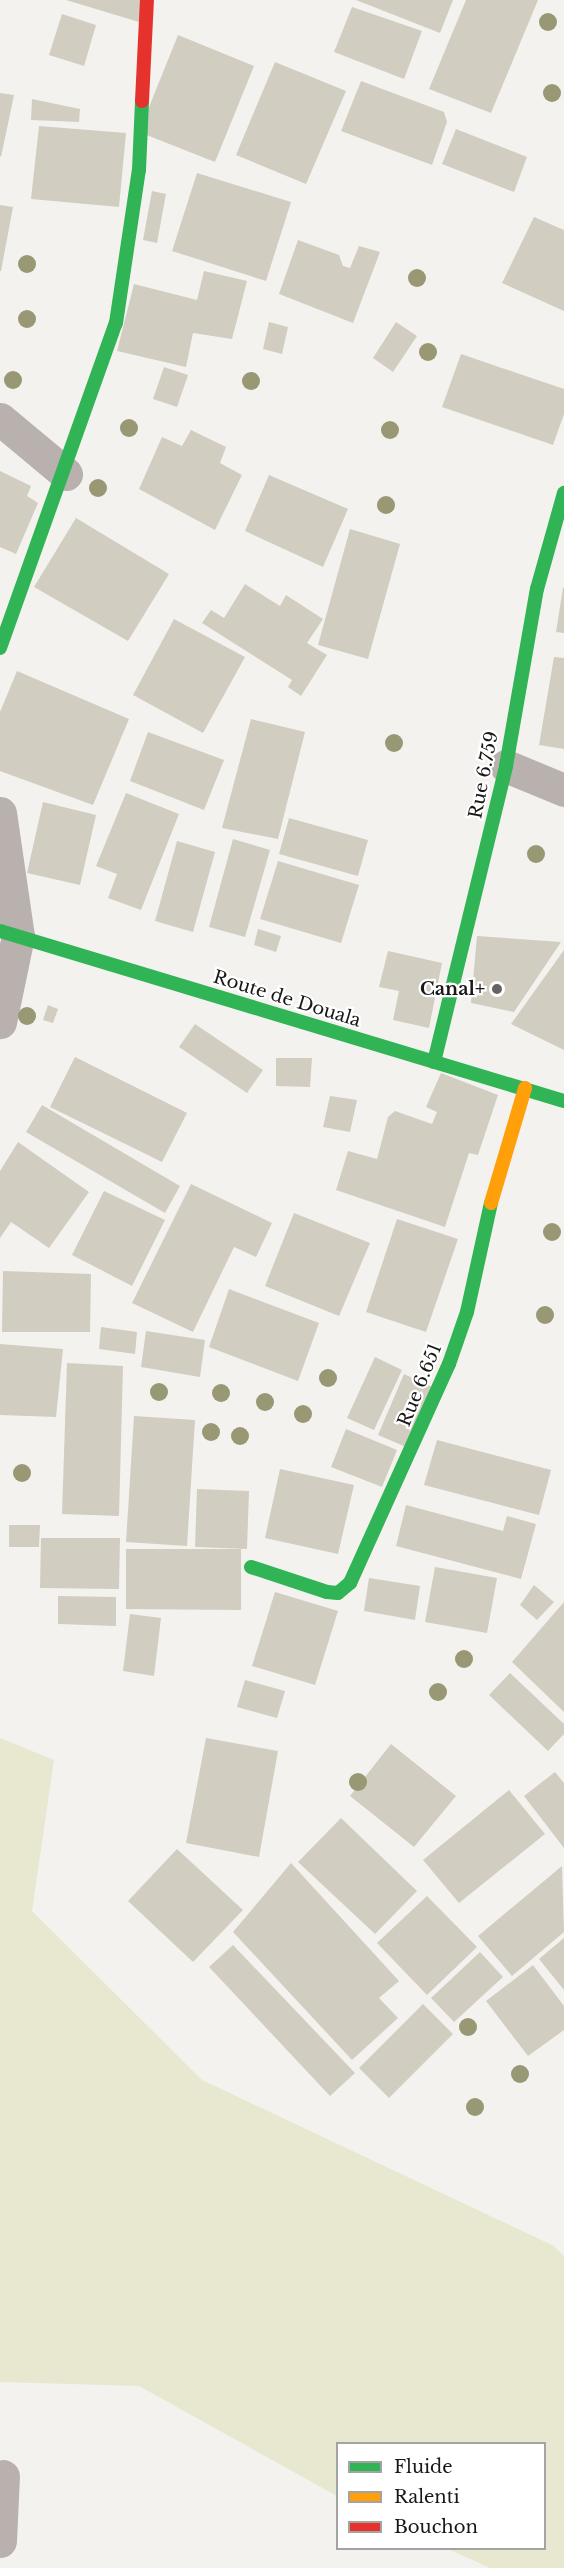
<!DOCTYPE html>
<html>
<head>
<meta charset="utf-8">
<style>
  body { margin:0 }
  #map { position:relative; width:564px; height:2568px; overflow:hidden; background:#f4f2ef; font-family:"Libre Baskerville",serif }
  div>[style] { position:absolute }
  [style*='--x'] { left:calc(var(--x)*1px); top:calc(var(--y)*1px); width:calc(var(--w)*1px); rotate:calc(var(--a)*1deg) }
  .green>* { inset:0; background:#e7e8cf }
  .building>* { inset:0; background:#d1cdc1 }
  .street>* { height:33px; margin:-16.5px; padding:0 16.5px; transform-origin:16.5px; border-radius:16.5px; background:#b8b1ae }
  .fast>* { height:14px; margin:-7px; padding:0 7px; transform-origin:7px; border-radius:7px; background:#30b455 }
  .slow>* { height:14px; margin:-7px; padding:0 7px; transform-origin:7px; border-radius:7px; background:#ff9f0a }
  .jam>* { height:14px; margin:-7px; padding:0 7px; transform-origin:7px; border-radius:7px; background:#e5322d }
  .trees>* { width:18px; height:18px; margin:-9px; border-radius:50%; background:#989874 }
  .dots>* { width:16px; height:16px; translate:-50% -50%; box-sizing:border-box; border:3px solid #fff; border-radius:50% }
  span { translate:-50% -50%; white-space:nowrap; text-align:center; line-height:1.15; -webkit-text-stroke:4.5px #fff; paint-order:stroke }
  .street-label { font-size:18px; color:#191816 }
  .poi-label { font-size:18px; color:#191816; font-weight:700 }
  .right { translate:-100% -50%; text-align:right }
  .legend { position:absolute; left:336px; top:2442px; width:210px; height:108px; box-sizing:border-box; background:#fff; border:2px solid #a3a3a2; margin:0; padding:8px 10px; list-style:none; font-size:18px; color:#191816 }
  .legend li { display:flex; align-items:center; gap:12px; height:30px }
  .legend b { width:30px; border:2px solid #a3a3a2 }
</style>
</head>
<body>
<div id="map">
  <div class="green">
    <i style="clip-path:polygon(0 1738px,54px 1760px,32px 1911px,202px 2080px,554px 2246px,564px 2256px,564px 2568px,490px 2568px,448px 2549px,544px 2548px,544px 2444px,338px 2444px,337px 2496px,139px 2386px,0 2382px)"></i>
  </div>
  <div class="building">
    <i style="clip-path:polygon(66px 0,145px 0,139px 22px)"></i>
    <i style="clip-path:polygon(356px 0,453px 0,440px 33px)"></i>
    <i style="clip-path:polygon(466px 0,538px 0,491px 113px,429px 89px)"></i>
    <i style="clip-path:polygon(352px 7px,422px 31px,404px 79px,334px 52px)"></i>
    <i style="clip-path:polygon(62px 14px,96px 25px,84px 66px,49px 55px)"></i>
    <i style="clip-path:polygon(178px 35px,254px 66px,215px 162px,139px 132px)"></i>
    <i style="clip-path:polygon(275px 62px,346px 91px,306px 184px,236px 155px)"></i>
    <i style="clip-path:polygon(361px 81px,444px 112px,447px 122px,432px 165px,341px 131px)"></i>
    <i style="clip-path:polygon(0 93px,14px 95px,1px 157px,0 156px)"></i>
    <i style="clip-path:polygon(32px 99px,80px 109px,79px 122px,31px 120px)"></i>
    <i style="clip-path:polygon(39px 126px,126px 133px,119px 207px,31px 199px)"></i>
    <i style="clip-path:polygon(456px 129px,527px 157px,514px 192px,442px 164px)"></i>
    <i style="clip-path:polygon(197px 173px,291px 202px,266px 281px,172px 251px)"></i>
    <i style="clip-path:polygon(152px 191px,166px 194px,157px 243px,143px 240px)"></i>
    <i style="clip-path:polygon(0 205px,13px 207px,1px 271px,0 271px)"></i>
    <i style="clip-path:polygon(534px 217px,564px 230px,564px 311px,502px 283px)"></i>
    <i style="clip-path:polygon(298px 240px,339px 255px,343px 266px,350px 268px,359px 246px,380px 252px,353px 323px,279px 294px)"></i>
    <i style="clip-path:polygon(204px 271px,247px 281px,232px 339px,193px 333px,186px 367px,117px 351px,134px 284px,197px 300px)"></i>
    <i style="clip-path:polygon(269px 322px,288px 327px,282px 354px,263px 349px)"></i>
    <i style="clip-path:polygon(396px 322px,417px 336px,393px 372px,373px 358px)"></i>
    <i style="clip-path:polygon(461px 354px,564px 389px,564px 414px,553px 445px,442px 407px)"></i>
    <i style="clip-path:polygon(164px 367px,188px 375px,177px 407px,153px 399px)"></i>
    <i style="clip-path:polygon(191px 430px,226px 447px,220px 463px,242px 475px,215px 530px,139px 489px,162px 437px,182px 446px)"></i>
    <i style="clip-path:polygon(0 471px,31px 486px,27px 496px,38px 503px,16px 554px,0 547px)"></i>
    <i style="clip-path:polygon(269px 475px,348px 509px,323px 567px,245px 531px)"></i>
    <i style="clip-path:polygon(76px 518px,169px 574px,128px 641px,34px 587px)"></i>
    <i style="clip-path:polygon(350px 529px,400px 544px,368px 659px,318px 645px)"></i>
    <i style="clip-path:polygon(245px 584px,280px 606px,286px 595px,323px 619px,307px 643px,327px 655px,301px 696px,288px 687px,292px 680px,202px 623px,211px 610px,224px 618px)"></i>
    <i style="clip-path:polygon(563px 588px,564px 588px,564px 633px,556px 632px)"></i>
    <i style="clip-path:polygon(174px 619px,245px 657px,203px 733px,133px 695px)"></i>
    <i style="clip-path:polygon(554px 657px,564px 658px,564px 749px,539px 745px)"></i>
    <i style="clip-path:polygon(17px 671px,129px 719px,93px 805px,0 771px,0 712px)"></i>
    <i style="clip-path:polygon(251px 719px,305px 732px,278px 839px,222px 828px)"></i>
    <i style="clip-path:polygon(148px 732px,224px 760px,204px 810px,130px 781px)"></i>
    <i style="clip-path:polygon(126px 793px,179px 814px,141px 910px,108px 898px,117px 874px,96px 866px)"></i>
    <i style="clip-path:polygon(43px 802px,96px 815px,80px 885px,27px 873px)"></i>
    <i style="clip-path:polygon(289px 818px,368px 840px,358px 876px,279px 854px)"></i>
    <i style="clip-path:polygon(233px 839px,270px 850px,245px 937px,209px 927px)"></i>
    <i style="clip-path:polygon(177px 841px,215px 852px,193px 932px,155px 921px)"></i>
    <i style="clip-path:polygon(278px 861px,359px 885px,341px 943px,260px 919px)"></i>
    <i style="clip-path:polygon(258px 929px,281px 936px,276px 952px,254px 945px)"></i>
    <i style="clip-path:polygon(477px 936px,561px 942px,514px 1012px,471px 1003px)"></i>
    <i style="clip-path:polygon(564px 950px,564px 1050px,511px 1024px)"></i>
    <i style="clip-path:polygon(388px 951px,442px 963px,429px 1028px,393px 1020px,399px 991px,379px 987px)"></i>
    <i style="clip-path:polygon(48px 1005px,58px 1009px,53px 1023px,43px 1020px)"></i>
    <i style="clip-path:polygon(195px 1024px,263px 1070px,247px 1093px,179px 1047px)"></i>
    <i style="clip-path:polygon(75px 1057px,187px 1113px,162px 1162px,50px 1107px)"></i>
    <i style="clip-path:polygon(276px 1058px,312px 1058px,310px 1087px,276px 1086px)"></i>
    <i style="clip-path:polygon(441px 1073px,498px 1095px,478px 1155px,469px 1153px,445px 1227px,336px 1190px,348px 1151px,377px 1159px,388px 1117px,395px 1111px,432px 1124px,437px 1112px,426px 1107px)"></i>
    <i style="clip-path:polygon(330px 1096px,357px 1100px,350px 1132px,323px 1127px)"></i>
    <i style="clip-path:polygon(42px 1105px,180px 1186px,165px 1213px,26px 1132px)"></i>
    <i style="clip-path:polygon(18px 1142px,89px 1192px,49px 1248px,11px 1222px,0 1238px,0 1171px)"></i>
    <i style="clip-path:polygon(191px 1184px,272px 1223px,256px 1257px,234px 1247px,193px 1332px,132px 1303px)"></i>
    <i style="clip-path:polygon(104px 1191px,165px 1220px,132px 1286px,72px 1255px)"></i>
    <i style="clip-path:polygon(294px 1213px,370px 1243px,339px 1316px,265px 1286px)"></i>
    <i style="clip-path:polygon(397px 1219px,458px 1239px,426px 1332px,366px 1312px)"></i>
    <i style="clip-path:polygon(3px 1271px,91px 1274px,90px 1332px,2px 1332px)"></i>
    <i style="clip-path:polygon(229px 1289px,319px 1323px,298px 1381px,209px 1347px)"></i>
    <i style="clip-path:polygon(101px 1327px,137px 1332px,135px 1354px,99px 1349px)"></i>
    <i style="clip-path:polygon(146px 1331px,205px 1340px,200px 1377px,141px 1367px)"></i>
    <i style="clip-path:polygon(0 1344px,63px 1349px,56px 1417px,0 1415px)"></i>
    <i style="clip-path:polygon(375px 1357px,402px 1370px,374px 1430px,347px 1418px)"></i>
    <i style="clip-path:polygon(67px 1363px,123px 1366px,119px 1516px,62px 1514px)"></i>
    <i style="clip-path:polygon(404px 1374px,432px 1387px,406px 1447px,378px 1435px)"></i>
    <i style="clip-path:polygon(134px 1416px,195px 1420px,187px 1546px,126px 1542px)"></i>
    <i style="clip-path:polygon(346px 1429px,397px 1450px,382px 1487px,331px 1467px)"></i>
    <i style="clip-path:polygon(437px 1440px,551px 1470px,539px 1515px,424px 1485px)"></i>
    <i style="clip-path:polygon(280px 1469px,354px 1485px,338px 1554px,265px 1538px)"></i>
    <i style="clip-path:polygon(197px 1489px,249px 1491px,247px 1549px,195px 1547px)"></i>
    <i style="clip-path:polygon(406px 1505px,503px 1531px,507px 1516px,536px 1524px,521px 1579px,396px 1546px)"></i>
    <i style="clip-path:polygon(9px 1525px,40px 1525px,39px 1547px,9px 1547px)"></i>
    <i style="clip-path:polygon(41px 1538px,120px 1538px,119px 1589px,40px 1588px)"></i>
    <i style="clip-path:polygon(126px 1549px,241px 1549px,241px 1610px,126px 1609px)"></i>
    <i style="clip-path:polygon(435px 1567px,497px 1578px,487px 1633px,425px 1622px)"></i>
    <i style="clip-path:polygon(369px 1578px,420px 1586px,415px 1620px,364px 1611px)"></i>
    <i style="clip-path:polygon(534px 1585px,554px 1602px,537px 1620px,520px 1605px)"></i>
    <i style="clip-path:polygon(275px 1592px,338px 1611px,315px 1685px,252px 1666px)"></i>
    <i style="clip-path:polygon(58px 1596px,116px 1597px,116px 1626px,58px 1624px)"></i>
    <i style="clip-path:polygon(564px 1602px,564px 1712px,512px 1662px)"></i>
    <i style="clip-path:polygon(130px 1614px,161px 1618px,154px 1676px,123px 1671px)"></i>
    <i style="clip-path:polygon(510px 1673px,564px 1724px,564px 1734px,548px 1751px,489px 1695px)"></i>
    <i style="clip-path:polygon(245px 1680px,285px 1691px,277px 1718px,237px 1707px)"></i>
    <i style="clip-path:polygon(206px 1738px,278px 1751px,259px 1857px,186px 1843px)"></i>
    <i style="clip-path:polygon(391px 1744px,456px 1796px,414px 1847px,350px 1796px)"></i>
    <i style="clip-path:polygon(555px 1772px,564px 1783px,564px 1848px,524px 1796px)"></i>
    <i style="clip-path:polygon(509px 1790px,545px 1834px,459px 1903px,423px 1860px)"></i>
    <i style="clip-path:polygon(341px 1818px,417px 1891px,375px 1934px,298px 1862px)"></i>
    <i style="clip-path:polygon(177px 1849px,243px 1910px,193px 1962px,128px 1901px)"></i>
    <i style="clip-path:polygon(291px 1863px,399px 1981px,379px 1998px,398px 2018px,352px 2060px,233px 1932px)"></i>
    <i style="clip-path:polygon(562px 1866px,564px 1932px,512px 1976px,478px 1936px)"></i>
    <i style="clip-path:polygon(427px 1896px,477px 1947px,427px 1995px,377px 1943px)"></i>
    <i style="clip-path:polygon(564px 1938px,564px 1990px,539px 1959px)"></i>
    <i style="clip-path:polygon(233px 1945px,355px 2073px,330px 2096px,209px 1967px)"></i>
    <i style="clip-path:polygon(480px 1952px,503px 1977px,454px 2022px,431px 1998px)"></i>
    <i style="clip-path:polygon(533px 1965px,564px 2006px,564px 2030px,528px 2056px,486px 2001px)"></i>
    <i style="clip-path:polygon(423px 2004px,453px 2034px,389px 2098px,359px 2068px)"></i>
  </div>
  <div class="street">
    <i style="--x:0;--y:419;--w:86;--a:39.8"></i>
    <i style="--x:506;--y:766;--w:63;--a:22.5"></i>
    <i style="--x:0;--y:813;--w:124;--a:81.7"></i>
    <i style="--x:18;--y:936;--w:88;--a:101.8"></i>
    <i style="--x:0;--y:2541;--w:65;--a:-87.4"></i>
  </div>
  <div class="fast">
    <i style="--x:0;--y:648;--w:345;--a:-70.4"></i>
    <i style="--x:116;--y:323;--w:155;--a:-81.5"></i>
    <i style="--x:139;--y:170;--w:69;--a:-87.5"></i>
    <i style="--x:0;--y:931;--w:589;--a:16.77"></i>
    <i style="--x:434;--y:1062;--w:305;--a:-76.3"></i>
    <i style="--x:506;--y:766;--w:180;--a:-80.1"></i>
    <i style="--x:537;--y:589;--w:100;--a:-74.3"></i>
    <i style="--x:251;--y:1567;--w:80;--a:18.2"></i>
    <i style="--x:327;--y:1592;--w:11;--a:5"></i>
    <i style="--x:338;--y:1593;--w:16;--a:-40"></i>
    <i style="--x:350;--y:1583;--w:240;--a:-65.7"></i>
    <i style="--x:449;--y:1364;--w:55;--a:-70.9"></i>
    <i style="--x:467;--y:1312;--w:112;--a:-77.6"></i>
  </div>
  <div class="slow">
    <i style="--x:491;--y:1203;--w:120;--a:-73.5"></i>
  </div>
  <div class="jam">
    <i style="--x:142;--y:101;--w:101;--a:-87.2"></i>
  </div>
  <div class="trees">
    <i style="left:548px;top:22px"></i>
    <i style="left:552px;top:93px"></i>
    <i style="left:27px;top:264px"></i>
    <i style="left:417px;top:278px"></i>
    <i style="left:27px;top:319px"></i>
    <i style="left:428px;top:352px"></i>
    <i style="left:13px;top:380px"></i>
    <i style="left:251px;top:381px"></i>
    <i style="left:129px;top:428px"></i>
    <i style="left:390px;top:430px"></i>
    <i style="left:98px;top:488px"></i>
    <i style="left:386px;top:505px"></i>
    <i style="left:394px;top:743px"></i>
    <i style="left:536px;top:854px"></i>
    <i style="left:27px;top:1016px"></i>
    <i style="left:552px;top:1232px"></i>
    <i style="left:545px;top:1315px"></i>
    <i style="left:328px;top:1378px"></i>
    <i style="left:159px;top:1392px"></i>
    <i style="left:221px;top:1393px"></i>
    <i style="left:265px;top:1402px"></i>
    <i style="left:303px;top:1414px"></i>
    <i style="left:211px;top:1432px"></i>
    <i style="left:240px;top:1436px"></i>
    <i style="left:22px;top:1473px"></i>
    <i style="left:464px;top:1659px"></i>
    <i style="left:438px;top:1692px"></i>
    <i style="left:358px;top:1782px"></i>
    <i style="left:468px;top:2027px"></i>
    <i style="left:520px;top:2074px"></i>
    <i style="left:475px;top:2107px"></i>
  </div>
  <div class="dots">
    <i style="left:497px;top:989px;background:#666462"></i>
  </div>
  <div class="street-label">
    <span style="left:484px;top:775px;rotate:-79deg">Rue 6.759</span>
    <span style="left:287px;top:999px;rotate:17deg">Route de Douala</span>
    <span style="left:420px;top:1385px;rotate:-68deg">Rue 6.651</span>
  </div>
  <div class="poi-label">
    <span class="right" style="left:485px;top:989px">Canal+</span>
  </div>
  <ul class="legend">
  <li><b style="height:8px;background:#30b455"></b>Fluide</li>
  <li><b style="height:8px;background:#ff9f0a"></b>Ralenti</li>
  <li><b style="height:8px;background:#e5322d"></b>Bouchon</li>
  </ul>
</div>
</body>
</html>
